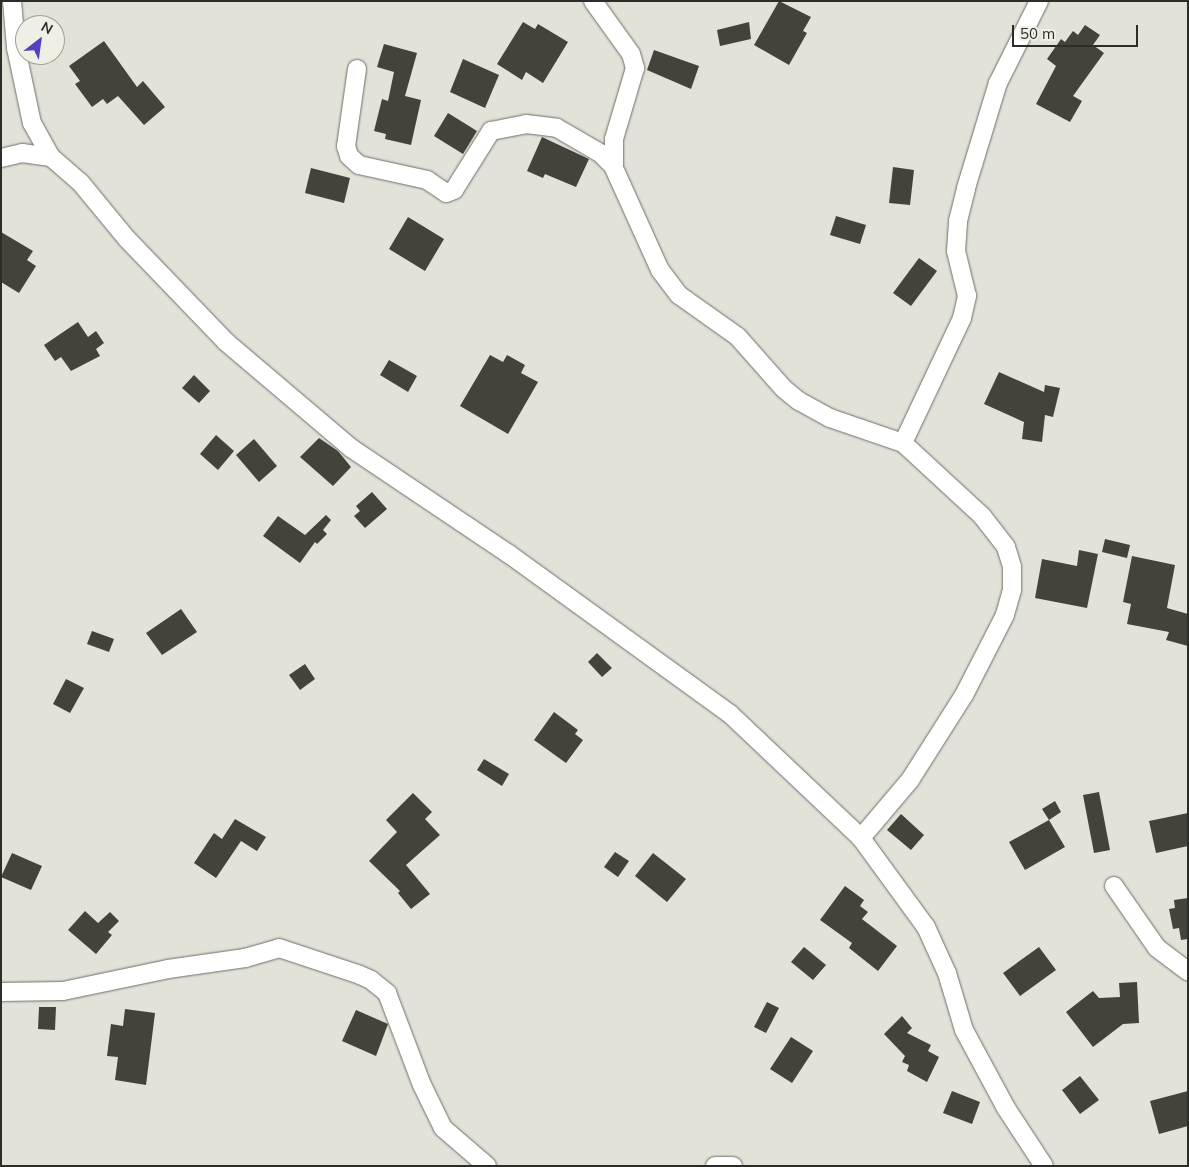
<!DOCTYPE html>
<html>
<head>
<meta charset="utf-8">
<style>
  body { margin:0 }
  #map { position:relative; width:1189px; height:1167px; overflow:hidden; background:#e2e2d9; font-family:Mulish,sans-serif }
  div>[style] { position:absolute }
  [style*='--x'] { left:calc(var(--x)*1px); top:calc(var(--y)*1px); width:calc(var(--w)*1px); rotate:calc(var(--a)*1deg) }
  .building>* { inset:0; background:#43433c }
  .roads { filter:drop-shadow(0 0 1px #6f6e67) drop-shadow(0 0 1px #6f6e67) }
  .street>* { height:18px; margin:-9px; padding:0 9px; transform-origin:9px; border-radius:9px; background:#fff }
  span { translate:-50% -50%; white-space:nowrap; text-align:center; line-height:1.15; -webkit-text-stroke:5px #efefe6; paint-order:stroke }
  .frame { position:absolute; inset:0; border:2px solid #2c2c29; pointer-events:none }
  .north { position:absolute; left:15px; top:15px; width:50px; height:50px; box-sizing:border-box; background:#efefe6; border:1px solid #a1a19a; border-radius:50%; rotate:30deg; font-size:14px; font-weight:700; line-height:20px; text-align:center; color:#2c2c29 }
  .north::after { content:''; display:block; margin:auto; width:18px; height:22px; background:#5443bb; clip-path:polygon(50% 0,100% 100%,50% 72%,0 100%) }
  .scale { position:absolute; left:1012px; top:25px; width:126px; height:22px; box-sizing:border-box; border:2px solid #2c2c29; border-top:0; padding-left:6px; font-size:15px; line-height:18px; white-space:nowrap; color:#2c2c29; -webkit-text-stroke:4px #efefe6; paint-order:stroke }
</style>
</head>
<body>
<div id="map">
  <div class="building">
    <i style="clip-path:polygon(779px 1px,811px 17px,803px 31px,807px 33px,789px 65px,754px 45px)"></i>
    <i style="clip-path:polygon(523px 22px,535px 29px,538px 24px,568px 42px,543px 83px,526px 72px,522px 80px,497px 64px)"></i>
    <i style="clip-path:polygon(749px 22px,751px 39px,720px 46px,717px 30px)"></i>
    <i style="clip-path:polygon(1085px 25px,1100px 35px,1093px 45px,1104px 53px,1073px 96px,1082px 101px,1070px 122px,1036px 104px,1056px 66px,1047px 59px,1061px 39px,1065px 42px,1073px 31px,1078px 35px)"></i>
    <i style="clip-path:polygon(104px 41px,137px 87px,143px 81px,165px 107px,144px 125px,118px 96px,107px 104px,103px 99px,92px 107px,75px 84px,80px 81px,69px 66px)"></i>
    <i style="clip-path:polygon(384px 44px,417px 53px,405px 96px,421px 100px,411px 145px,385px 139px,386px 134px,374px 131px,382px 99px,388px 101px,394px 72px,377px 67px)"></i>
    <i style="clip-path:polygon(654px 50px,699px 66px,691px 89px,647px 70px)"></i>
    <i style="clip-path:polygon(463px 59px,499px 75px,485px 108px,450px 92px)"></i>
    <i style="clip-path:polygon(448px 113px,477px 131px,463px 154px,434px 136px)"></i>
    <i style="clip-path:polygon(542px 137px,589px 159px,576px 187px,545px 174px,543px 178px,527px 171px)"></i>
    <i style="clip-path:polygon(893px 167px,914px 170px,910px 205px,889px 203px)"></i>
    <i style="clip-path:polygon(311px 168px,350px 178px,344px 203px,305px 193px)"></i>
    <i style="clip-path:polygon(836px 216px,866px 225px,860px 244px,830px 235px)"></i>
    <i style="clip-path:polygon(408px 217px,444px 239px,425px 271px,389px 249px)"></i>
    <i style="clip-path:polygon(1px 232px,33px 251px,27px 260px,36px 266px,19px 293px,1px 282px)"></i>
    <i style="clip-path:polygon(919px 258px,937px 271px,911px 306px,893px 293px)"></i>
    <i style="clip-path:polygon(78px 322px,88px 337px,96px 331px,104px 343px,96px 349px,100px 356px,71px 371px,61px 357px,55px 361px,44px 345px)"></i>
    <i style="clip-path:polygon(490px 355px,503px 362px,507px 355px,525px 365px,521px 373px,538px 382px,508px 434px,460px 406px)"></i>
    <i style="clip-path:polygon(389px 360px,417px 376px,408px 392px,380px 375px)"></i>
    <i style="clip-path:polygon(999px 372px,1044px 392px,1045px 385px,1060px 388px,1053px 417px,1045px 415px,1042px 442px,1022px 439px,1024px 422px,984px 404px)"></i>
    <i style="clip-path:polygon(194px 375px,210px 391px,199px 403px,182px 388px)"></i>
    <i style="clip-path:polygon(216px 435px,234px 451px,218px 470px,200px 454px)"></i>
    <i style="clip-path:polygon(319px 438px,338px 451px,351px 467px,333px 486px,300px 457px)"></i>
    <i style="clip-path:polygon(254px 439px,277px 466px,259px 482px,236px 455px)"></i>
    <i style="clip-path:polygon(372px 492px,387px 509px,365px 528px,354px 516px,360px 511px,356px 506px)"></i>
    <i style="clip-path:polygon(326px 515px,331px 520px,323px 530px,327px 534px,317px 544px,315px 542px,300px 563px,263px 536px,278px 516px,305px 535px)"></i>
    <i style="clip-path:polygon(1105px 539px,1130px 545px,1127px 558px,1102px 552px)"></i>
    <i style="clip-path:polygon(1079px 550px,1098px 554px,1087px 608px,1035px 598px,1042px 559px,1077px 566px)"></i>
    <i style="clip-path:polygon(1132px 556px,1175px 565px,1167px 608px,1188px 614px,1188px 646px,1166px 640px,1169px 632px,1127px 624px,1131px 604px,1123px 602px)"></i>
    <i style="clip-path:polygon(181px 609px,197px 632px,162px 655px,146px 633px)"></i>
    <i style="clip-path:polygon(92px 631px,114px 639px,109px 652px,87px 644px)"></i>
    <i style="clip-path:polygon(597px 653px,612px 668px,602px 677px,588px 662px)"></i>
    <i style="clip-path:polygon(305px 664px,315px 679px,300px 690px,289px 675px)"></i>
    <i style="clip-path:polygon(66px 679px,84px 688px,70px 713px,53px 704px)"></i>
    <i style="clip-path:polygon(554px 712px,578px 730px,575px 734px,583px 740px,566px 763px,534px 740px)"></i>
    <i style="clip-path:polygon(484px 759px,509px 774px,502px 786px,477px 770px)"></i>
    <i style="clip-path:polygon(1099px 792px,1110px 850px,1094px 853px,1083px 795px)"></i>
    <i style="clip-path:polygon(413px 793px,432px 812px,425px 819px,440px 835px,406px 865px,430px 894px,411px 909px,398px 893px,400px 891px,369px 861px,397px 832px,386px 820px)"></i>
    <i style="clip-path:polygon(1055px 801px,1061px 812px,1049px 820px,1065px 847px,1025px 870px,1009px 842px,1049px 820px,1042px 809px)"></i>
    <i style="clip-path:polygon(1188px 813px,1188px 846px,1156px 853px,1149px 821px)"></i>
    <i style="clip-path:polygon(901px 814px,924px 835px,911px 850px,887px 830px)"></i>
    <i style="clip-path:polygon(235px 819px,266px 837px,257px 851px,241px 841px,216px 878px,194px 863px,214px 833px,222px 839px)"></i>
    <i style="clip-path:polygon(615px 852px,629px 861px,618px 877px,604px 867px)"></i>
    <i style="clip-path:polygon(12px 853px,42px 866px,31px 890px,1px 877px)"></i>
    <i style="clip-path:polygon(653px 853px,686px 879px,667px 902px,635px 876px)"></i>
    <i style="clip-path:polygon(845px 886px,864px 900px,860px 906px,868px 912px,862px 919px,897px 946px,878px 971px,849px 948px,852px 943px,820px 920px)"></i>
    <i style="clip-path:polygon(1188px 898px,1188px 939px,1181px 940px,1179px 928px,1173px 929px,1169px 909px,1175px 908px,1174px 900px)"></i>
    <i style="clip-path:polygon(85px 911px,98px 923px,110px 912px,119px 921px,108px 932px,112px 935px,96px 954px,68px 930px)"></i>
    <i style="clip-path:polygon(804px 947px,826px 965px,813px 980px,791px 962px)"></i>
    <i style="clip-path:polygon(1039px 947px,1056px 970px,1020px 996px,1003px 973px)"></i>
    <i style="clip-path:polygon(1137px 982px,1139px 1023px,1123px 1024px,1093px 1047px,1066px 1012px,1093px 991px,1099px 998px,1120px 997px,1119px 983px)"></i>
    <i style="clip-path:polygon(767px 1002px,779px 1008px,766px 1033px,754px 1027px)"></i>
    <i style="clip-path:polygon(39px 1007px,56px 1007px,55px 1030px,38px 1029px)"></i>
    <i style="clip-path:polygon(125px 1009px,155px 1013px,146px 1085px,115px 1080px,118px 1057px,107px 1056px,111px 1024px,123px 1026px)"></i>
    <i style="clip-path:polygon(356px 1010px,388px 1024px,376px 1056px,342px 1041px)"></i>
    <i style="clip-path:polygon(902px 1016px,912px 1028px,907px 1033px,931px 1045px,928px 1051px,939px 1057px,927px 1082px,907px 1071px,909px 1065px,902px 1062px,905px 1056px,884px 1034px)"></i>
    <i style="clip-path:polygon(791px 1037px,813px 1051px,792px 1083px,770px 1069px)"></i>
    <i style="clip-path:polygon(1080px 1076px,1099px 1100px,1080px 1114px,1062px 1090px)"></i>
    <i style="clip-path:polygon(952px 1091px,980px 1102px,972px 1124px,943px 1113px)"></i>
    <i style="clip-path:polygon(1188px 1091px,1188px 1126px,1159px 1134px,1150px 1101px)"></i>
  </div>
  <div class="roads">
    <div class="street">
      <i style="--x:12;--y:1;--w:47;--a:85.1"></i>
      <i style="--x:16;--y:48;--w:77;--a:78"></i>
      <i style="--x:32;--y:123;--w:39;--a:61"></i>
      <i style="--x:51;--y:157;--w:38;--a:41"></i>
      <i style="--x:80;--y:182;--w:74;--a:50.5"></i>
      <i style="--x:127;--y:239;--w:143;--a:46.1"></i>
      <i style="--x:226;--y:342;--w:164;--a:40.3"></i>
      <i style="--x:351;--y:448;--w:190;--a:33.9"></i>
      <i style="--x:509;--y:554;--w:273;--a:35.9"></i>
      <i style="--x:730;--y:714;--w:180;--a:43.4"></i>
      <i style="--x:861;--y:838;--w:110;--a:53.9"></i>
      <i style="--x:926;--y:927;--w:51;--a:65.5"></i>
      <i style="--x:947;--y:973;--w:59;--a:73.4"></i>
      <i style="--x:964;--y:1030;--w:89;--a:61.7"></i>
      <i style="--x:1006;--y:1108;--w:69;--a:56.8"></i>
      <i style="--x:593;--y:1;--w:65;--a:54.4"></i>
      <i style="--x:631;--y:54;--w:15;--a:74"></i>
      <i style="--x:635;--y:68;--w:74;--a:106.5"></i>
      <i style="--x:614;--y:139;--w:27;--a:90"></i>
      <i style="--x:357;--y:69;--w:78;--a:98.1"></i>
      <i style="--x:346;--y:146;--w:10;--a:73"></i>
      <i style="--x:349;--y:156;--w:13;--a:42"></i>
      <i style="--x:359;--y:165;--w:70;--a:12.4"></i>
      <i style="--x:427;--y:180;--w:23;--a:34"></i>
      <i style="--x:446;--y:193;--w:9;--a:-21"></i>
      <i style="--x:454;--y:190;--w:70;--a:-57.9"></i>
      <i style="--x:491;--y:131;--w:36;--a:-11"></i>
      <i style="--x:526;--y:124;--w:31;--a:7"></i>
      <i style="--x:557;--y:128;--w:50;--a:30.2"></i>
      <i style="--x:600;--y:153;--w:18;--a:45"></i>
      <i style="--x:613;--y:166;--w:114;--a:65.7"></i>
      <i style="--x:660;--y:270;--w:31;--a:53"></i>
      <i style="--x:679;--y:295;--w:72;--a:35.4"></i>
      <i style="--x:738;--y:337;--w:69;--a:48.5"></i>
      <i style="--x:784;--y:389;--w:19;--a:39"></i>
      <i style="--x:799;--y:401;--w:35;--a:29"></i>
      <i style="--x:830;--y:418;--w:77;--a:18.9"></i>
      <i style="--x:903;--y:443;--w:108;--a:42.7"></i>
      <i style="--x:982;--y:516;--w:39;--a:52"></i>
      <i style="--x:1006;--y:547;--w:21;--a:73"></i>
      <i style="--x:1012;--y:567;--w:23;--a:90"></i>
      <i style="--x:1012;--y:590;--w:26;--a:106"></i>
      <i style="--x:1005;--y:615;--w:90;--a:117.1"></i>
      <i style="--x:964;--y:695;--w:101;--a:122.4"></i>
      <i style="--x:910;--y:780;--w:76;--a:130.2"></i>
      <i style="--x:1;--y:158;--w:22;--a:-13"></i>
      <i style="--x:22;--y:153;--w:29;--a:8"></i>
      <i style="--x:903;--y:443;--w:138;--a:-64.7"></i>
      <i style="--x:962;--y:318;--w:23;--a:-77"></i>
      <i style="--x:967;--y:296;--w:46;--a:-103.7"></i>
      <i style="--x:956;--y:251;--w:30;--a:-86"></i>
      <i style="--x:958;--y:221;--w:34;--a:-76"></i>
      <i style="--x:966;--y:188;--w:110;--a:-73.1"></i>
      <i style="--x:998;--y:83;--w:92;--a:-63.4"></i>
      <i style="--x:1114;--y:886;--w:75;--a:55.3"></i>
      <i style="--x:1157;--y:948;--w:39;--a:37"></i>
      <i style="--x:1;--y:992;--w:62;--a:-0.9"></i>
      <i style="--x:63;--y:991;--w:107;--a:-11.8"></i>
      <i style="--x:168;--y:969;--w:78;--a:-8.1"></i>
      <i style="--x:245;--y:958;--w:35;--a:-16"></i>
      <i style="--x:279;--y:948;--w:85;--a:18.4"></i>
      <i style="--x:360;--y:975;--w:12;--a:24"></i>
      <i style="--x:371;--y:980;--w:21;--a:39"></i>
      <i style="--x:387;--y:993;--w:98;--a:69.2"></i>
      <i style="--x:422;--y:1085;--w:48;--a:64"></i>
      <i style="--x:443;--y:1128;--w:58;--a:40.8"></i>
      <i style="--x:715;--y:1166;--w:18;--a:0"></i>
    </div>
  </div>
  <div class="frame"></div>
  <div class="north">N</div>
  <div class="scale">50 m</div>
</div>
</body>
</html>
